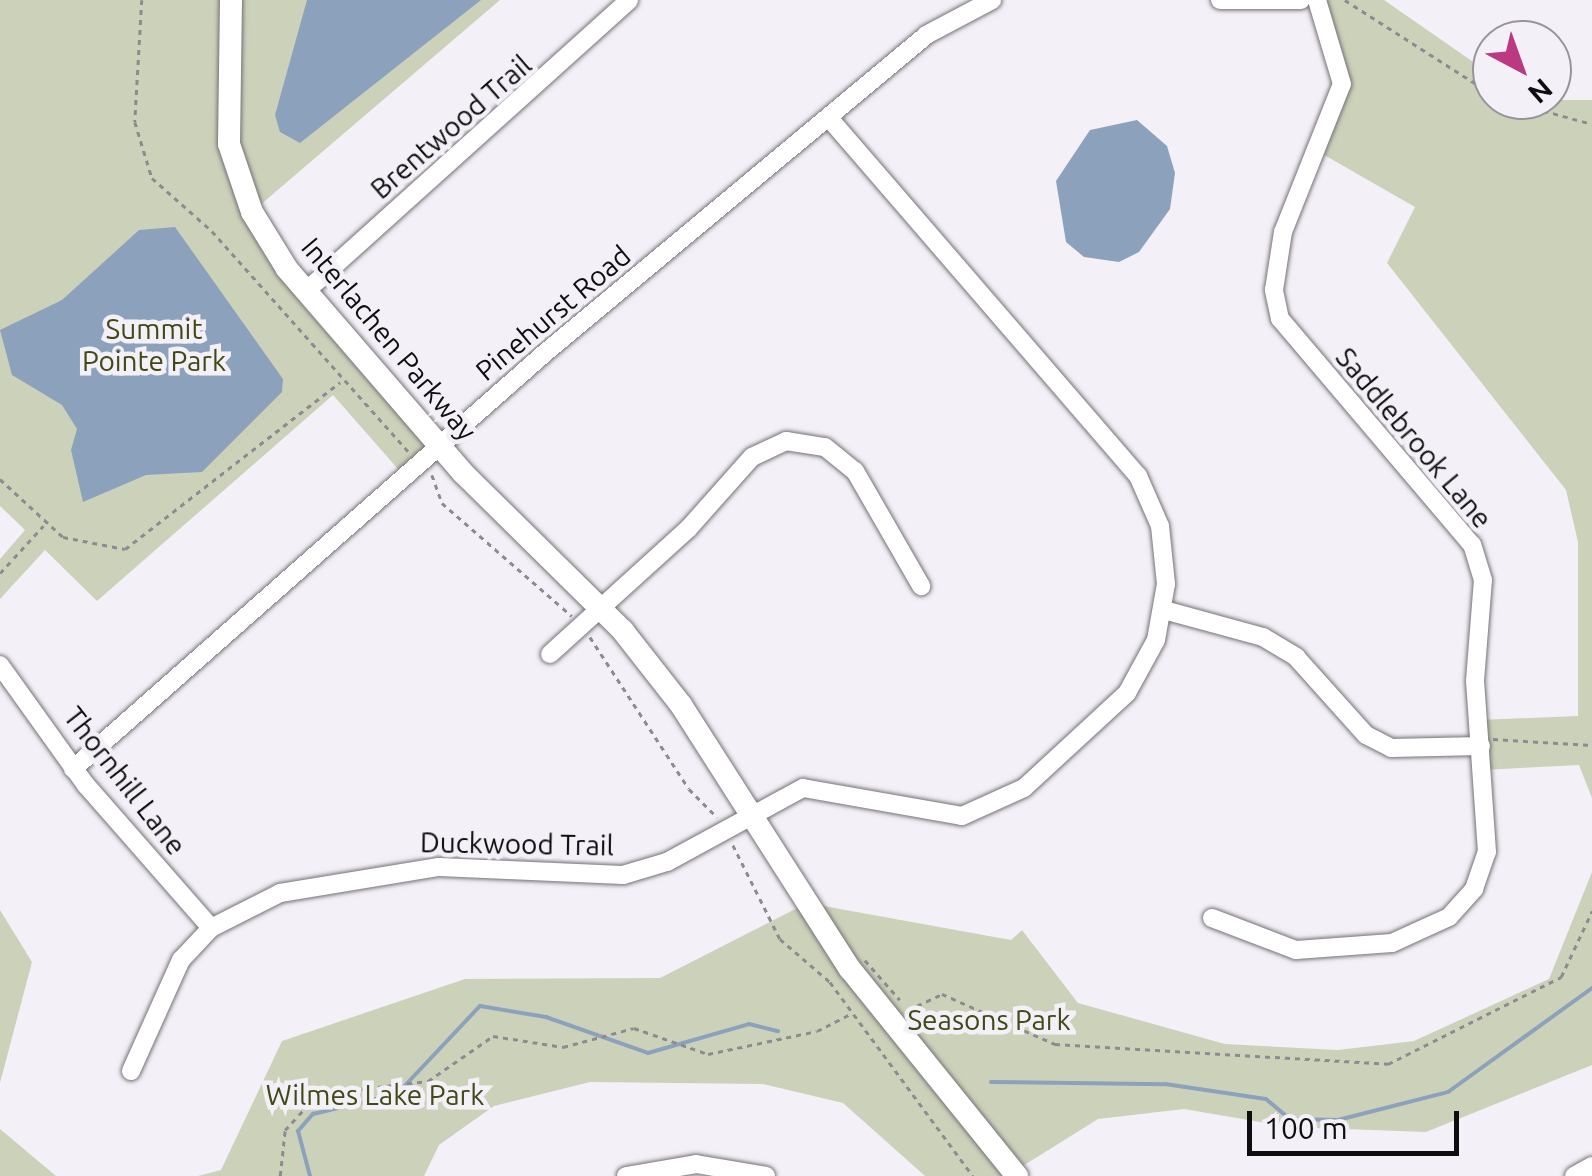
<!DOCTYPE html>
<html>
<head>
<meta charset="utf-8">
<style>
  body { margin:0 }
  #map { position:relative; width:1592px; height:1176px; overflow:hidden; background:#f4f0f7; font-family:Ubuntu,sans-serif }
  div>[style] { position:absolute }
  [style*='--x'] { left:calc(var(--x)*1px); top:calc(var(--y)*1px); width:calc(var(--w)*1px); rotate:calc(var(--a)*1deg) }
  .green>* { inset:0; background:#ccd2b9 }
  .water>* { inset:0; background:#8ca2bc }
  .stream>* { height:4px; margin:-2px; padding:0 2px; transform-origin:2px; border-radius:2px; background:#8ca2bc }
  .path>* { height:2.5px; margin-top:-1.25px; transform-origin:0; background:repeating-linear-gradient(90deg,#8d8b8f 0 5px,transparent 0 10px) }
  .roads { filter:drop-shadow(0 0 2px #757177) drop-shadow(0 0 2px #757177) }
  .street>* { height:18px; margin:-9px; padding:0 9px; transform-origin:9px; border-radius:9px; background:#fff }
  .secondary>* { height:22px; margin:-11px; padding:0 11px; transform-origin:11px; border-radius:11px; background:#fff }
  span { translate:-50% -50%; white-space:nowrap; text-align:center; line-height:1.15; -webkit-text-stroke:9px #f4f0f7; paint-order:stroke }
  .street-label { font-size:28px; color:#0e0d0f }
  .park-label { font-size:28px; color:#414915 }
  .north { position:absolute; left:1472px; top:20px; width:100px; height:100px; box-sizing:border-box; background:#f4f0f7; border:2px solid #98959a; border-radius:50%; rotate:139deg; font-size:28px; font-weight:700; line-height:40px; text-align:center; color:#0e0d0f }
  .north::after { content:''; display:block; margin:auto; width:35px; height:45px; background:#bb3980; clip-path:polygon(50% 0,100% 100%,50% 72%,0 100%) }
  .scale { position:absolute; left:1247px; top:1111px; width:212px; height:45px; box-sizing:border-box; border:5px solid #0e0d0f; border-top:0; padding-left:12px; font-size:30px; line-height:35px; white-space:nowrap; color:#0e0d0f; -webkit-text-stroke:8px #f4f0f7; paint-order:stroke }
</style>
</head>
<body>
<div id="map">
  <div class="green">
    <i style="clip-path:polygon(0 0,500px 0,252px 212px,439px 445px,405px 477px,333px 395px,97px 601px,45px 550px,0 599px,0 559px,25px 530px,0 506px)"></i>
    <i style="clip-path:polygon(1317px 0,1384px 0,1492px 75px,1492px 100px,1592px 100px,1592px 798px,1579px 765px,1483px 770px,1478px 720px,1578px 716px,1578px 542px,1566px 490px,1387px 263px,1415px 207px,1319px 152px,1342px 84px)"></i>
    <i style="clip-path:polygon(1592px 872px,1592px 1065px,1426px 1132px,1290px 1127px,1184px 1109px,1098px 1119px,1007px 1176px,925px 1176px,843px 1103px,763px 1084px,590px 1082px,494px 1106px,439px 1145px,424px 1176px,198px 1176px,221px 1170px,282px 1041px,465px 979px,660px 978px,807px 903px,1011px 940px,1022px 930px,1078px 1003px,1225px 1044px,1338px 1050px,1414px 1041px,1549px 979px)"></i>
    <i style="clip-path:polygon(0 910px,32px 962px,0 1083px)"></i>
    <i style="clip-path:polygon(0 1129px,56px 1176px,0 1176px)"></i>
  </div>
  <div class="water">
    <i style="clip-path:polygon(307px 0,481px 0,300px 143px,280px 132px,275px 115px)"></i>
    <i style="clip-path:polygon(1137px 120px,1167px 146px,1175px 173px,1170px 209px,1139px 252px,1119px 262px,1084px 257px,1066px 242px,1056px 181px,1090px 130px)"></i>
    <i style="clip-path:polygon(175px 227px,283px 379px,282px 392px,202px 472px,146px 475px,83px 502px,71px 450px,77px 429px,62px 405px,12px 375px,0 330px,62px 300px,139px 230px)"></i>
  </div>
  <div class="stream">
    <i style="--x:991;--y:1082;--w:174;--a:0.7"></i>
    <i style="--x:1165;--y:1084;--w:102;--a:8.4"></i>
    <i style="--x:1266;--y:1099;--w:31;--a:40"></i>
    <i style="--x:1290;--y:1119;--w:48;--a:1.2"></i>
    <i style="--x:1338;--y:1120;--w:114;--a:-14.3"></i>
    <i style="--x:1448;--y:1092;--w:178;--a:-35.8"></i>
    <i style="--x:310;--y:1176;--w:47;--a:-104.9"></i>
    <i style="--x:298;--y:1131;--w:23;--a:-49"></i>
    <i style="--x:313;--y:1114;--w:86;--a:-13.4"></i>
    <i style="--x:397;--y:1094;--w:121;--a:-46.7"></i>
    <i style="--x:480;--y:1006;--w:67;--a:9.5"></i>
    <i style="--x:546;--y:1017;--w:108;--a:19.4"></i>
    <i style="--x:648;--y:1053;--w:105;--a:-16"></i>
    <i style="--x:749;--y:1024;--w:30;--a:14"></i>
  </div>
  <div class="path">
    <i style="--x:142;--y:0;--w:122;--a:93.3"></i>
    <i style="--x:135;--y:122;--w:59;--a:73.1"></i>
    <i style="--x:152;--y:178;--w:80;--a:41.5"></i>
    <i style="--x:212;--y:231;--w:296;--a:48.3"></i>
    <i style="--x:1345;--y:0;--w:174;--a:32.6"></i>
    <i style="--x:1505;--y:100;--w:90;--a:15.4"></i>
    <i style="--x:432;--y:475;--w:30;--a:70"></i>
    <i style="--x:442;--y:503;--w:172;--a:41"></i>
    <i style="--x:0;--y:479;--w:86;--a:42.6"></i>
    <i style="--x:63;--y:537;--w:63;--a:11"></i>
    <i style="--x:125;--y:549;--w:272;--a:-37.8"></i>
    <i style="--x:0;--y:573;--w:64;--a:-47.5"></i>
    <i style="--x:590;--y:637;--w:181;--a:56.9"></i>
    <i style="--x:689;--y:789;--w:40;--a:45"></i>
    <i style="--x:1493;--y:739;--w:99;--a:3.5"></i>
    <i style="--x:733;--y:845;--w:105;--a:63.4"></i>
    <i style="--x:780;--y:939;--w:66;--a:40.7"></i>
    <i style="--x:830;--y:982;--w:241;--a:53.6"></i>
    <i style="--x:865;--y:960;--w:53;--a:48.8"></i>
    <i style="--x:908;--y:1010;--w:38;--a:-25"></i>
    <i style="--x:942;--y:994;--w:124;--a:23.9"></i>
    <i style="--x:1055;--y:1044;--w:334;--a:3.4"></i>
    <i style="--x:1388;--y:1064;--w:194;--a:-26.7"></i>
    <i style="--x:1561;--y:977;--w:73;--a:-64.8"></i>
    <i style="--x:280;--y:1176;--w:46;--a:-83.8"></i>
    <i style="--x:285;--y:1130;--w:49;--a:-47.5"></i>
    <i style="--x:318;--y:1094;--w:111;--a:-6.7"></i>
    <i style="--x:428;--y:1081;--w:79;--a:-34.7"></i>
    <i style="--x:493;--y:1036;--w:71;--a:8.9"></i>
    <i style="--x:563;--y:1047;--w:73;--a:-15"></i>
    <i style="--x:634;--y:1028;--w:78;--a:19.4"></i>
    <i style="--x:708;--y:1054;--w:111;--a:-11.9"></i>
    <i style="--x:817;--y:1031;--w:39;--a:-27"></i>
  </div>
  <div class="roads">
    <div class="street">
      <i style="--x:1220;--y:0;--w:81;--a:0"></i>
      <i style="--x:305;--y:292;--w:436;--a:-42"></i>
      <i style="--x:1164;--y:610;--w:103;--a:15.3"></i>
      <i style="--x:1263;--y:637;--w:39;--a:31"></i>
      <i style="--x:1296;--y:657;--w:105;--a:48.1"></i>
      <i style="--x:1366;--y:735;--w:28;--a:27"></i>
      <i style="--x:1391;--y:748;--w:90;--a:-1.3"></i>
      <i style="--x:550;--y:654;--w:186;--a:-42.2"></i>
      <i style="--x:688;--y:529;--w:96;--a:-48.4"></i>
      <i style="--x:752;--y:457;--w:38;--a:-25"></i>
      <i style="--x:786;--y:441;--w:39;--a:9"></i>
      <i style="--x:825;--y:447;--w:38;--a:39"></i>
      <i style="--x:855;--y:471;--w:133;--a:60.1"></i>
      <i style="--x:0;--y:665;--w:148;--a:54.4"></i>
      <i style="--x:86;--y:785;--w:190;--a:48.8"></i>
      <i style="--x:73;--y:769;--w:631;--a:-41.4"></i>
      <i style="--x:546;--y:352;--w:495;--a:-39.8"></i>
      <i style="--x:926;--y:35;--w:75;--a:-27.9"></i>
      <i style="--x:1212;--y:918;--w:90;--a:20.9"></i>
      <i style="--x:1296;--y:950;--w:96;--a:-4.2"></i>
      <i style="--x:1392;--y:943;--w:63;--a:-24.5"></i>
      <i style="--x:1449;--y:917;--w:38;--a:-48"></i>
      <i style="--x:1474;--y:889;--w:39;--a:-71"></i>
      <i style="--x:1487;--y:852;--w:171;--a:-94"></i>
      <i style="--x:1475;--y:681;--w:101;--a:-85.5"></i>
      <i style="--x:1483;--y:580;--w:37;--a:-107"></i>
      <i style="--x:1472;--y:545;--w:297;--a:-130.3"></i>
      <i style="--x:1280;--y:319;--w:30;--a:-102"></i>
      <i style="--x:1274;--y:290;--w:59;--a:-81.2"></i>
      <i style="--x:1283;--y:232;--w:159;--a:-68.3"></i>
      <i style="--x:1342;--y:84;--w:88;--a:-106.6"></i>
      <i style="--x:131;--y:1071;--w:122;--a:-65.8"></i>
      <i style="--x:181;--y:960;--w:44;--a:-46.8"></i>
      <i style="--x:211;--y:928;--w:77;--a:-26.9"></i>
      <i style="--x:280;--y:893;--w:161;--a:-9.3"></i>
      <i style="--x:439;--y:867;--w:184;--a:2.5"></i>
      <i style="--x:623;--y:875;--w:46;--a:-16.5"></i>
      <i style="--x:667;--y:862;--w:155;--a:-28.6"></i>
      <i style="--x:803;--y:788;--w:161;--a:10"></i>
      <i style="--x:962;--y:816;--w:68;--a:-24.3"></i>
      <i style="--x:1024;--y:788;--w:140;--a:-42.7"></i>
      <i style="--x:1127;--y:693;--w:60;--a:-61.3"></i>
      <i style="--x:1156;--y:640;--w:57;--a:-79.9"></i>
      <i style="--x:1166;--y:584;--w:58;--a:-95.9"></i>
      <i style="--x:1160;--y:526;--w:55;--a:-113.7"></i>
      <i style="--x:1138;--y:476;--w:473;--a:-130.8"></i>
      <i style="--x:626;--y:1176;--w:71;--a:-9.7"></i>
      <i style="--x:696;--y:1164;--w:71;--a:9.7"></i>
      <i style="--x:1574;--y:1176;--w:21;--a:-29"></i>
    </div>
    <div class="secondary">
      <i style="--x:231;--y:0;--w:144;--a:90.8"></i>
      <i style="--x:229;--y:144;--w:72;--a:71.3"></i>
      <i style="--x:252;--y:212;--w:67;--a:58.4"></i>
      <i style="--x:287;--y:269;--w:269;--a:49.2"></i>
      <i style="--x:463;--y:473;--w:225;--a:44.6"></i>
      <i style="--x:623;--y:631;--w:94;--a:51.9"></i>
      <i style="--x:681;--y:705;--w:313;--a:57.4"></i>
      <i style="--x:850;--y:969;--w:266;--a:51.1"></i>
    </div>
  </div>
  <div class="street-label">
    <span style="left:451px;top:127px;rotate:-41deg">Brentwood Trail</span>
    <span style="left:553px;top:313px;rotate:-40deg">Pinehurst Road</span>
    <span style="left:389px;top:339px;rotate:50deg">Interlachen Parkway</span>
    <span style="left:1414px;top:438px;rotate:50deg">Saddlebrook Lane</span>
    <span style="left:125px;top:781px;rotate:52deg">Thornhill Lane</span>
    <span style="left:517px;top:844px;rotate:1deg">Duckwood Trail</span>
  </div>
  <div class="park-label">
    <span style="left:154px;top:345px">Summit<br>Pointe Park</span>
    <span style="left:989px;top:1020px">Seasons Park</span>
    <span style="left:375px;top:1095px">Wilmes Lake Park</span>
  </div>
  <div class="north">N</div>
  <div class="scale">100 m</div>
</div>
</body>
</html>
